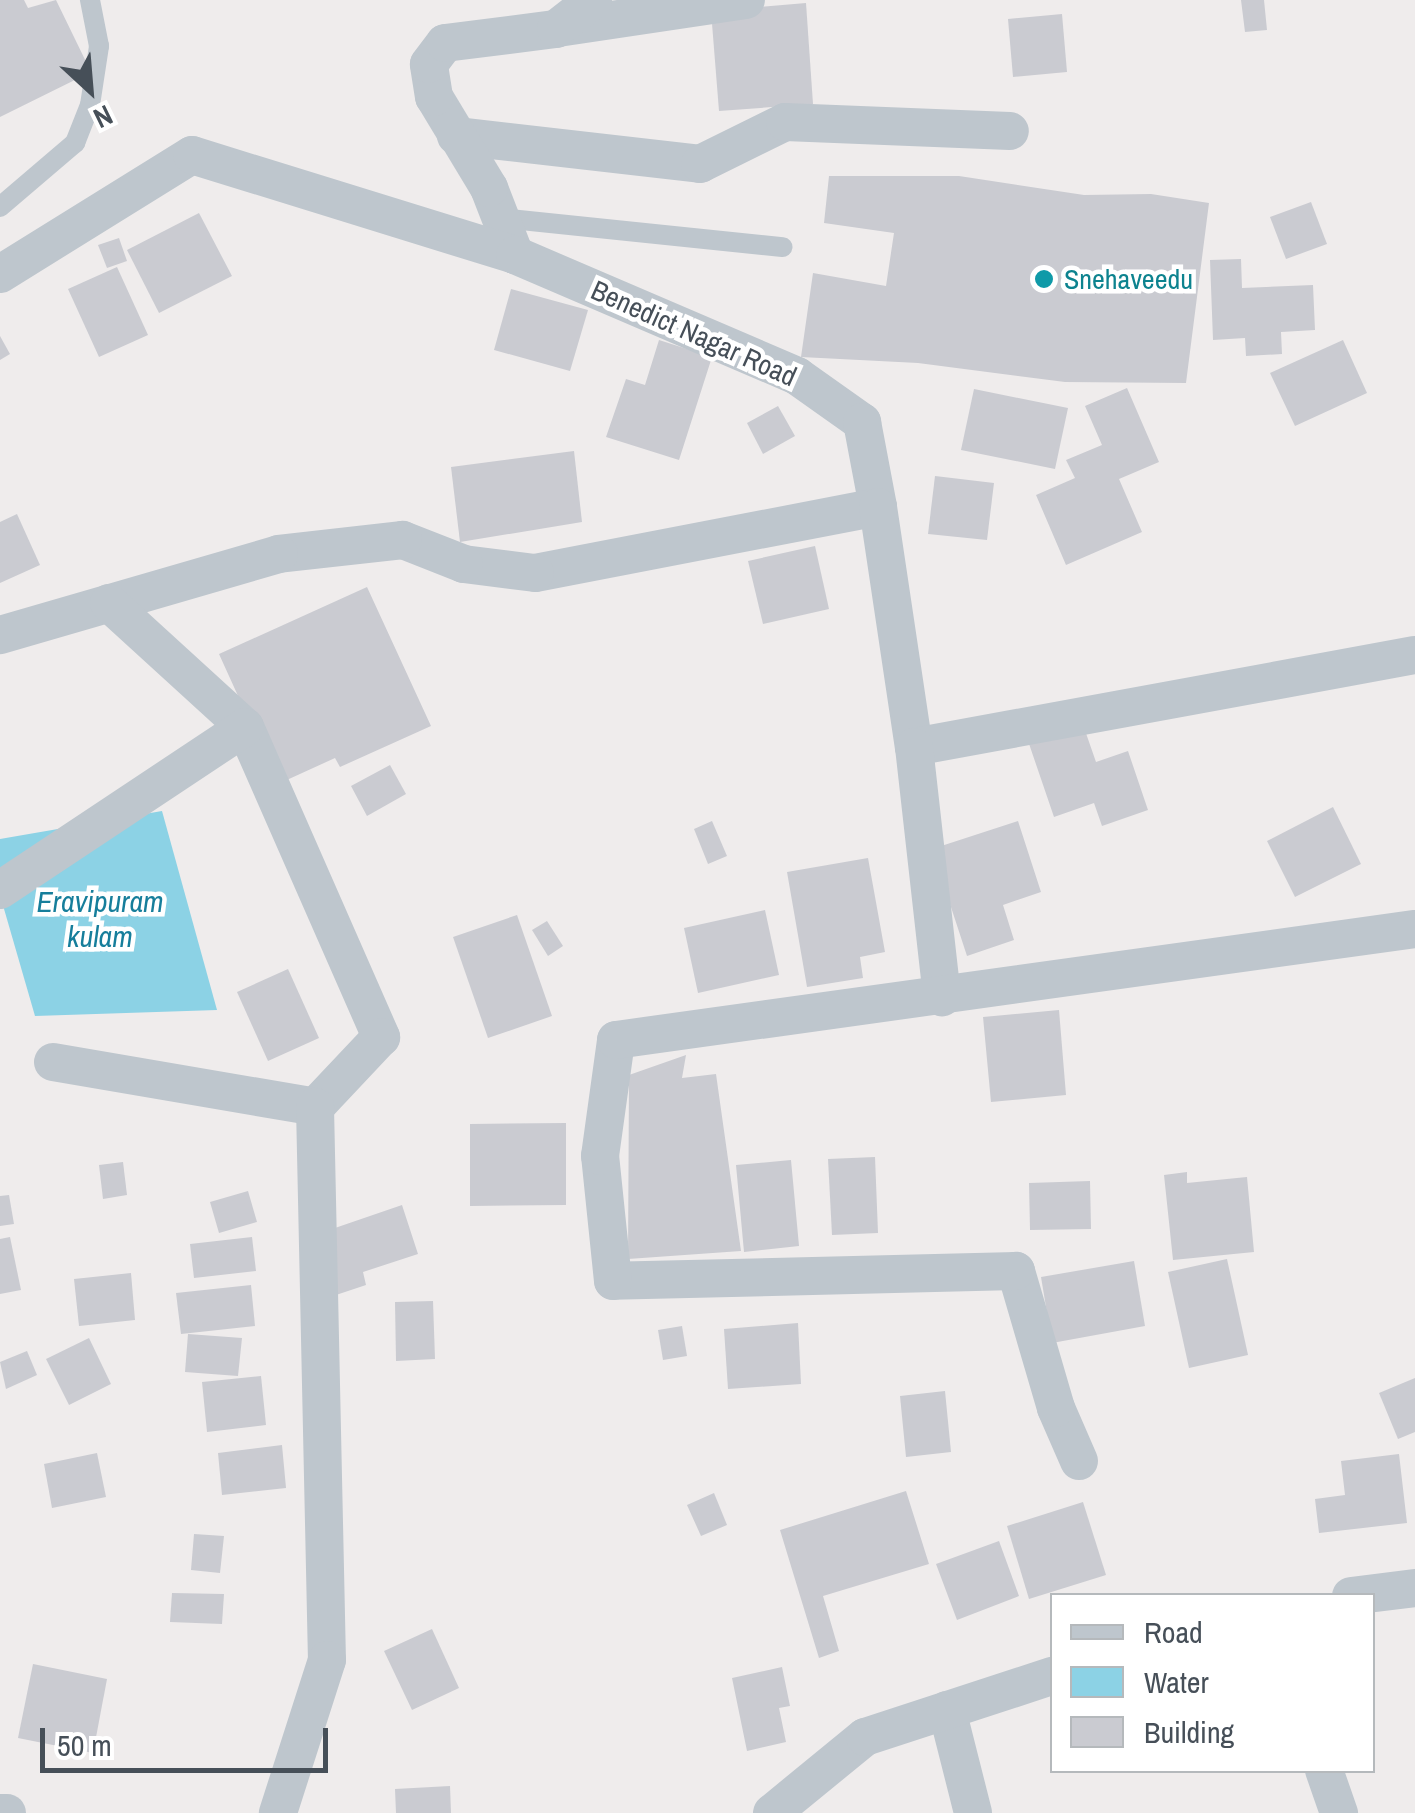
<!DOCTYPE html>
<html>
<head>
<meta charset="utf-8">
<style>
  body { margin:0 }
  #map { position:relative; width:1415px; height:1813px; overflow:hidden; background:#efecec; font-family:"Archivo Narrow",sans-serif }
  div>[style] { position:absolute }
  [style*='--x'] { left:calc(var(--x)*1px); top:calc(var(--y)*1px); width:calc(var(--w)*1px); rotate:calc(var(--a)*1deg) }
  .water>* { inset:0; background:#8cd2e5 }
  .building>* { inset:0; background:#cacbd1 }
  .lane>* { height:20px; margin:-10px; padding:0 10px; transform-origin:10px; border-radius:10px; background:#bec6cd }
  .street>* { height:38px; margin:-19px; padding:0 19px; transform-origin:19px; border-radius:19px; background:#bec6cd }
  .dots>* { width:28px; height:28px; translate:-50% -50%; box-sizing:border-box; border:5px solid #fff; border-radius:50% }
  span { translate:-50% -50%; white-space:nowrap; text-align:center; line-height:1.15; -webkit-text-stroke:9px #fff; paint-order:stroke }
  .culture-label { font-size:28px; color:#0d838f }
  .left { translate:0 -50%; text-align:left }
  .street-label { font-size:28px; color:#464f58 }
  .water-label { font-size:30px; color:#167e9b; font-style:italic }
  .legend { position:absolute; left:1050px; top:1593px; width:325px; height:180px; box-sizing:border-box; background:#fff; border:2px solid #b5b9bc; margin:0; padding:12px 18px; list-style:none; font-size:30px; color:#464f58 }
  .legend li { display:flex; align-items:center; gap:20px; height:50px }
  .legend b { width:50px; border:2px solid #b5b9bc }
  .north { position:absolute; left:40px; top:40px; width:100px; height:100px; -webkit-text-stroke:8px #fff; paint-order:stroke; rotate:154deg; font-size:28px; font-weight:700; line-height:40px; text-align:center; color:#464f58 }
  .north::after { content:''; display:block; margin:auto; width:35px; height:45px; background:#464f58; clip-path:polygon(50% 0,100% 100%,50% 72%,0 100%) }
  .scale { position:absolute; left:40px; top:1728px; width:288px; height:45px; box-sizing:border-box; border:5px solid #464f58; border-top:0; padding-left:12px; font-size:30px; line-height:35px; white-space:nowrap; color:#464f58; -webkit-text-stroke:8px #fff; paint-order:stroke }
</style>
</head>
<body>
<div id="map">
  <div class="water">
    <i style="clip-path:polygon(162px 811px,217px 1010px,35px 1016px,0 895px,0 839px)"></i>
  </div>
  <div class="building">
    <i style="clip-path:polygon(0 0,24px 0,28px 8px,56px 0,91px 72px,0 117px)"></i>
    <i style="clip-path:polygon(1241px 0,1264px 0,1267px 30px,1245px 32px)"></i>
    <i style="clip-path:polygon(806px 3px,813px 104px,719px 111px,711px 11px)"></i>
    <i style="clip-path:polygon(1062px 14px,1067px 72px,1013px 77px,1008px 19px)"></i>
    <i style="clip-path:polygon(829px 176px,959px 176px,1084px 195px,1151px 194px,1209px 203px,1186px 383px,1065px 382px,918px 363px,801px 357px,813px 273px,886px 286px,894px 233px,824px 223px)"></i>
    <i style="clip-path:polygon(1311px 202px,1327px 244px,1286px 259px,1270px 217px)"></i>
    <i style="clip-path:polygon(199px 213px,232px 276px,159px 313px,127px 250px)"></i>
    <i style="clip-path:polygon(119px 238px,127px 261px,107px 268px,98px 245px)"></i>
    <i style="clip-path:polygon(1241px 259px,1242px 288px,1313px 285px,1315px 330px,1281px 332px,1282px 354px,1246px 356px,1245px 338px,1213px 340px,1210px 260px)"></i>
    <i style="clip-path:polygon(117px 267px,148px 335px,99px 357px,68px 289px)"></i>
    <i style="clip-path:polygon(511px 289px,588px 310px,570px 371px,494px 350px)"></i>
    <i style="clip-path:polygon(0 336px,10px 354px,0 360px)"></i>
    <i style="clip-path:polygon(659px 340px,712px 357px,679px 460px,606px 437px,626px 379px,645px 385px)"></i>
    <i style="clip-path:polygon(1343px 340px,1367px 393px,1295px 426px,1270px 373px)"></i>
    <i style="clip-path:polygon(1127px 388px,1159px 462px,1119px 479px,1142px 532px,1066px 565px,1036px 495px,1075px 478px,1066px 460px,1102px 445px,1085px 406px)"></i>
    <i style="clip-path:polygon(974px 389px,1068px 408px,1055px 469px,961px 450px)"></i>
    <i style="clip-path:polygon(778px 406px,795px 436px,763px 454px,747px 423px)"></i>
    <i style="clip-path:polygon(574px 451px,582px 522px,460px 542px,451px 467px)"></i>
    <i style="clip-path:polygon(935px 476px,994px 483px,987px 540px,928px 534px)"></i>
    <i style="clip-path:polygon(17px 514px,40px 565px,0 583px,0 522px)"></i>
    <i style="clip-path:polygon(815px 546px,829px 609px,763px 624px,748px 561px)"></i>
    <i style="clip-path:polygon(367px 587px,431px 726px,340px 767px,335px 758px,278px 784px,219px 654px)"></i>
    <i style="clip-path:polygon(1080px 716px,1096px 762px,1128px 751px,1148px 810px,1102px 826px,1094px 803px,1054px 817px,1026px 735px)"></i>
    <i style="clip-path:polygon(390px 765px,406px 794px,367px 816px,351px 786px)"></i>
    <i style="clip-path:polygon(1333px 807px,1361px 864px,1295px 897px,1267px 841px)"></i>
    <i style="clip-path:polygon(712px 821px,727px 856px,708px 864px,694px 829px)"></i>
    <i style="clip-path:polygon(1018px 821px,1041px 892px,1003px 905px,1014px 940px,967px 956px,932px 849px)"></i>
    <i style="clip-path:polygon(868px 858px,885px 952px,860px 957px,863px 978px,807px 987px,787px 872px)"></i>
    <i style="clip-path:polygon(765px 910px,779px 975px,698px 993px,684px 928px)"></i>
    <i style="clip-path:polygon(517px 915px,552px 1016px,488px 1038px,453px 937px)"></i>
    <i style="clip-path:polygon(547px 921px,563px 946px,548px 956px,532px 930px)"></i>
    <i style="clip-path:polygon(288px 969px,319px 1038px,268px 1061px,237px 992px)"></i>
    <i style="clip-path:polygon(1059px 1010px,1066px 1095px,991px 1102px,983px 1017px)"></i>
    <i style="clip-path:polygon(686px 1055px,682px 1078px,716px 1074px,741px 1251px,628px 1259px,629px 1075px)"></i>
    <i style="clip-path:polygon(566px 1123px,566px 1205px,470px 1206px,470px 1124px)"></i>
    <i style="clip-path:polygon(875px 1157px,878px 1233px,832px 1235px,828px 1159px)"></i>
    <i style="clip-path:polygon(791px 1160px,799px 1246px,744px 1252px,736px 1165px)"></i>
    <i style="clip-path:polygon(123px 1162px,127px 1195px,103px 1199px,99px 1165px)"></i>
    <i style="clip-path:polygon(1187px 1172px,1187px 1183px,1247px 1177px,1254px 1252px,1173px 1260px,1164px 1175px)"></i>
    <i style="clip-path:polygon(1090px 1181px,1091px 1229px,1030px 1230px,1029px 1183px)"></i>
    <i style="clip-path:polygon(248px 1191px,257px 1222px,219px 1233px,210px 1202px)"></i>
    <i style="clip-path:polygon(9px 1195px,14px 1224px,0 1226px,0 1196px)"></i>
    <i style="clip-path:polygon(402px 1205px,418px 1254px,363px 1272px,366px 1285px,321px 1300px,300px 1240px)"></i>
    <i style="clip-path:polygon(10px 1237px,21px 1290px,0 1294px,0 1239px)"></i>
    <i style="clip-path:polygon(252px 1237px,256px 1271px,194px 1278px,190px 1244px)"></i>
    <i style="clip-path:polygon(1227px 1259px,1248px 1355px,1189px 1368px,1168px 1272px)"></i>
    <i style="clip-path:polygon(1134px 1261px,1145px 1326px,1052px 1343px,1041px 1277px)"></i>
    <i style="clip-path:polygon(131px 1273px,135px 1320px,79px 1326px,74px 1279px)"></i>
    <i style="clip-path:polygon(251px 1285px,255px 1326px,181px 1334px,176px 1293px)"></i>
    <i style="clip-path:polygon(433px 1301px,435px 1359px,396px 1361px,395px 1302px)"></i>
    <i style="clip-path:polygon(798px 1323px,801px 1384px,728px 1389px,724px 1329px)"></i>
    <i style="clip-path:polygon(682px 1326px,687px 1356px,663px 1360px,658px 1330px)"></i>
    <i style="clip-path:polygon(188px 1334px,242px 1338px,238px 1376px,185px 1372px)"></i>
    <i style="clip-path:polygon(89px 1338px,111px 1384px,69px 1405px,46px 1359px)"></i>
    <i style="clip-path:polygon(27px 1351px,37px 1375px,6px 1389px,0 1362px)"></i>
    <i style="clip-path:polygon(261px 1376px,266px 1425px,207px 1432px,202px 1382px)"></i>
    <i style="clip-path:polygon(1415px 1378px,1415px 1432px,1398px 1439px,1379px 1393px)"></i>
    <i style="clip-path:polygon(945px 1391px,951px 1452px,906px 1457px,900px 1396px)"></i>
    <i style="clip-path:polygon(282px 1445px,286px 1488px,222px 1495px,218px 1453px)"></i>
    <i style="clip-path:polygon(97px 1453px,106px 1497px,52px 1508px,44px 1464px)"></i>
    <i style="clip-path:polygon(1399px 1454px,1407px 1523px,1319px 1533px,1315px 1499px,1345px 1495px,1341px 1461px)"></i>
    <i style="clip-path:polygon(906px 1491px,929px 1564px,823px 1596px,839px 1651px,819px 1658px,780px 1530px)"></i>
    <i style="clip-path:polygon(714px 1493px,727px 1525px,701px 1536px,687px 1505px)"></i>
    <i style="clip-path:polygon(1083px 1502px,1106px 1575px,1029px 1599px,1007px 1526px)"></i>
    <i style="clip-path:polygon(194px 1534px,224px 1536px,220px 1573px,191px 1570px)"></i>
    <i style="clip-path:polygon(999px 1541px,1019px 1596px,957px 1620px,936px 1564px)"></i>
    <i style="clip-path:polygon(172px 1593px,224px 1594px,222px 1624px,170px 1622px)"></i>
    <i style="clip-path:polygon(432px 1629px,459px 1688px,412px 1710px,384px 1651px)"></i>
    <i style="clip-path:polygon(33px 1664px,107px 1679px,93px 1753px,18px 1738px)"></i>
    <i style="clip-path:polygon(782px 1667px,790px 1706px,779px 1708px,786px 1742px,747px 1751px,732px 1678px)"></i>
    <i style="clip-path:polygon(450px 1786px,451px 1813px,396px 1813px,395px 1789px)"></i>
  </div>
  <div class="lane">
    <i style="--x:0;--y:207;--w:99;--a:-40.5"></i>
    <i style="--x:75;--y:143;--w:41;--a:-68.5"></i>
    <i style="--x:90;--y:105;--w:60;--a:-81.3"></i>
    <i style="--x:99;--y:46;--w:47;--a:-101.1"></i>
    <i style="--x:501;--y:218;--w:283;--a:5.9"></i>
  </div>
  <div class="street">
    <i style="--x:558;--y:28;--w:190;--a:-8.5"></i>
    <i style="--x:456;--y:136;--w:246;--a:6.5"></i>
    <i style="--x:700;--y:164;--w:95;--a:-26.3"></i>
    <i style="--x:785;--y:122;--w:225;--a:2.3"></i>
    <i style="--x:515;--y:255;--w:72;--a:-111.2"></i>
    <i style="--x:489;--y:188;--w:106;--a:-121.1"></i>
    <i style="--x:434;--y:97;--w:33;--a:-99"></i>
    <i style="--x:429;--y:64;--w:26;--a:-53"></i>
    <i style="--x:445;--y:43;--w:112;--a:-7.2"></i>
    <i style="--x:556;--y:29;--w:47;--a:-38.1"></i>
    <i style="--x:0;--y:274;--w:226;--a:-31.8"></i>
    <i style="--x:192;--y:155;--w:338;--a:17.2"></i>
    <i style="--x:515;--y:255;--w:307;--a:23.2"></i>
    <i style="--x:797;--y:376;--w:80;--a:35.3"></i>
    <i style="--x:862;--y:422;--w:86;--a:79.3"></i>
    <i style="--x:878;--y:507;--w:349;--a:169.1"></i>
    <i style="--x:535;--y:573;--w:72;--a:-172.8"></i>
    <i style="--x:464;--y:564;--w:66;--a:-158.5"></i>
    <i style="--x:403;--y:540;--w:125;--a:173.6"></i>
    <i style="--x:279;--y:554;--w:291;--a:163.8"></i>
    <i style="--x:878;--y:507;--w:243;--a:81.5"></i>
    <i style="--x:914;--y:747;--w:509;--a:-10.41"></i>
    <i style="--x:109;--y:603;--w:184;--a:42.4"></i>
    <i style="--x:245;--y:727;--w:339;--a:66.3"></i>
    <i style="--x:381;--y:1037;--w:96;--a:133.3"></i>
    <i style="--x:914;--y:747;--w:252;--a:83.6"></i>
    <i style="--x:0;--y:890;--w:294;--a:-33.6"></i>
    <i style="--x:53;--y:1062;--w:266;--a:9.7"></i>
    <i style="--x:315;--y:1107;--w:553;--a:88.76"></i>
    <i style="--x:327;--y:1660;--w:161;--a:107.8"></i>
    <i style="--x:1079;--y:1461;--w:58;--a:-113.5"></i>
    <i style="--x:1056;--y:1408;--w:143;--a:-106.3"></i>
    <i style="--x:1016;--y:1271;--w:403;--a:178.6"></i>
    <i style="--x:613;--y:1281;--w:126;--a:-95.9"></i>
    <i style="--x:600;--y:1156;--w:117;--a:-82.1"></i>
    <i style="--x:616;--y:1040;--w:807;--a:-7.91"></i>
    <i style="--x:1351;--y:1596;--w:64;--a:-7.1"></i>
    <i style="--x:947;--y:1710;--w:106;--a:75.8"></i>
    <i style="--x:1324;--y:1770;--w:46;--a:70.8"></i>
    <i style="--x:0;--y:1813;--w:7;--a:0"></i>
    <i style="--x:772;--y:1813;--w:120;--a:-39.3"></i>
    <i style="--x:865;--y:1737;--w:197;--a:-18.1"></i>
  </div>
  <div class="dots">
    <i style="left:1044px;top:279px;background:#0f9aa8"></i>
  </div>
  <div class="culture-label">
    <span class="left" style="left:1064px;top:279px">Snehaveedu</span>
  </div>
  <div class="street-label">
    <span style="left:694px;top:333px;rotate:24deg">Benedict Nagar Road</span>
  </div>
  <div class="water-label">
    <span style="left:100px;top:918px">Eravipuram<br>kulam</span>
  </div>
  <ul class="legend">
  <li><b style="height:12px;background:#bec6cd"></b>Road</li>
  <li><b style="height:28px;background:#8cd2e5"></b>Water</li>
  <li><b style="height:28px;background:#cacbd1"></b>Building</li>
  </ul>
  <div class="north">N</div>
  <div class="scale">50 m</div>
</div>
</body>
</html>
